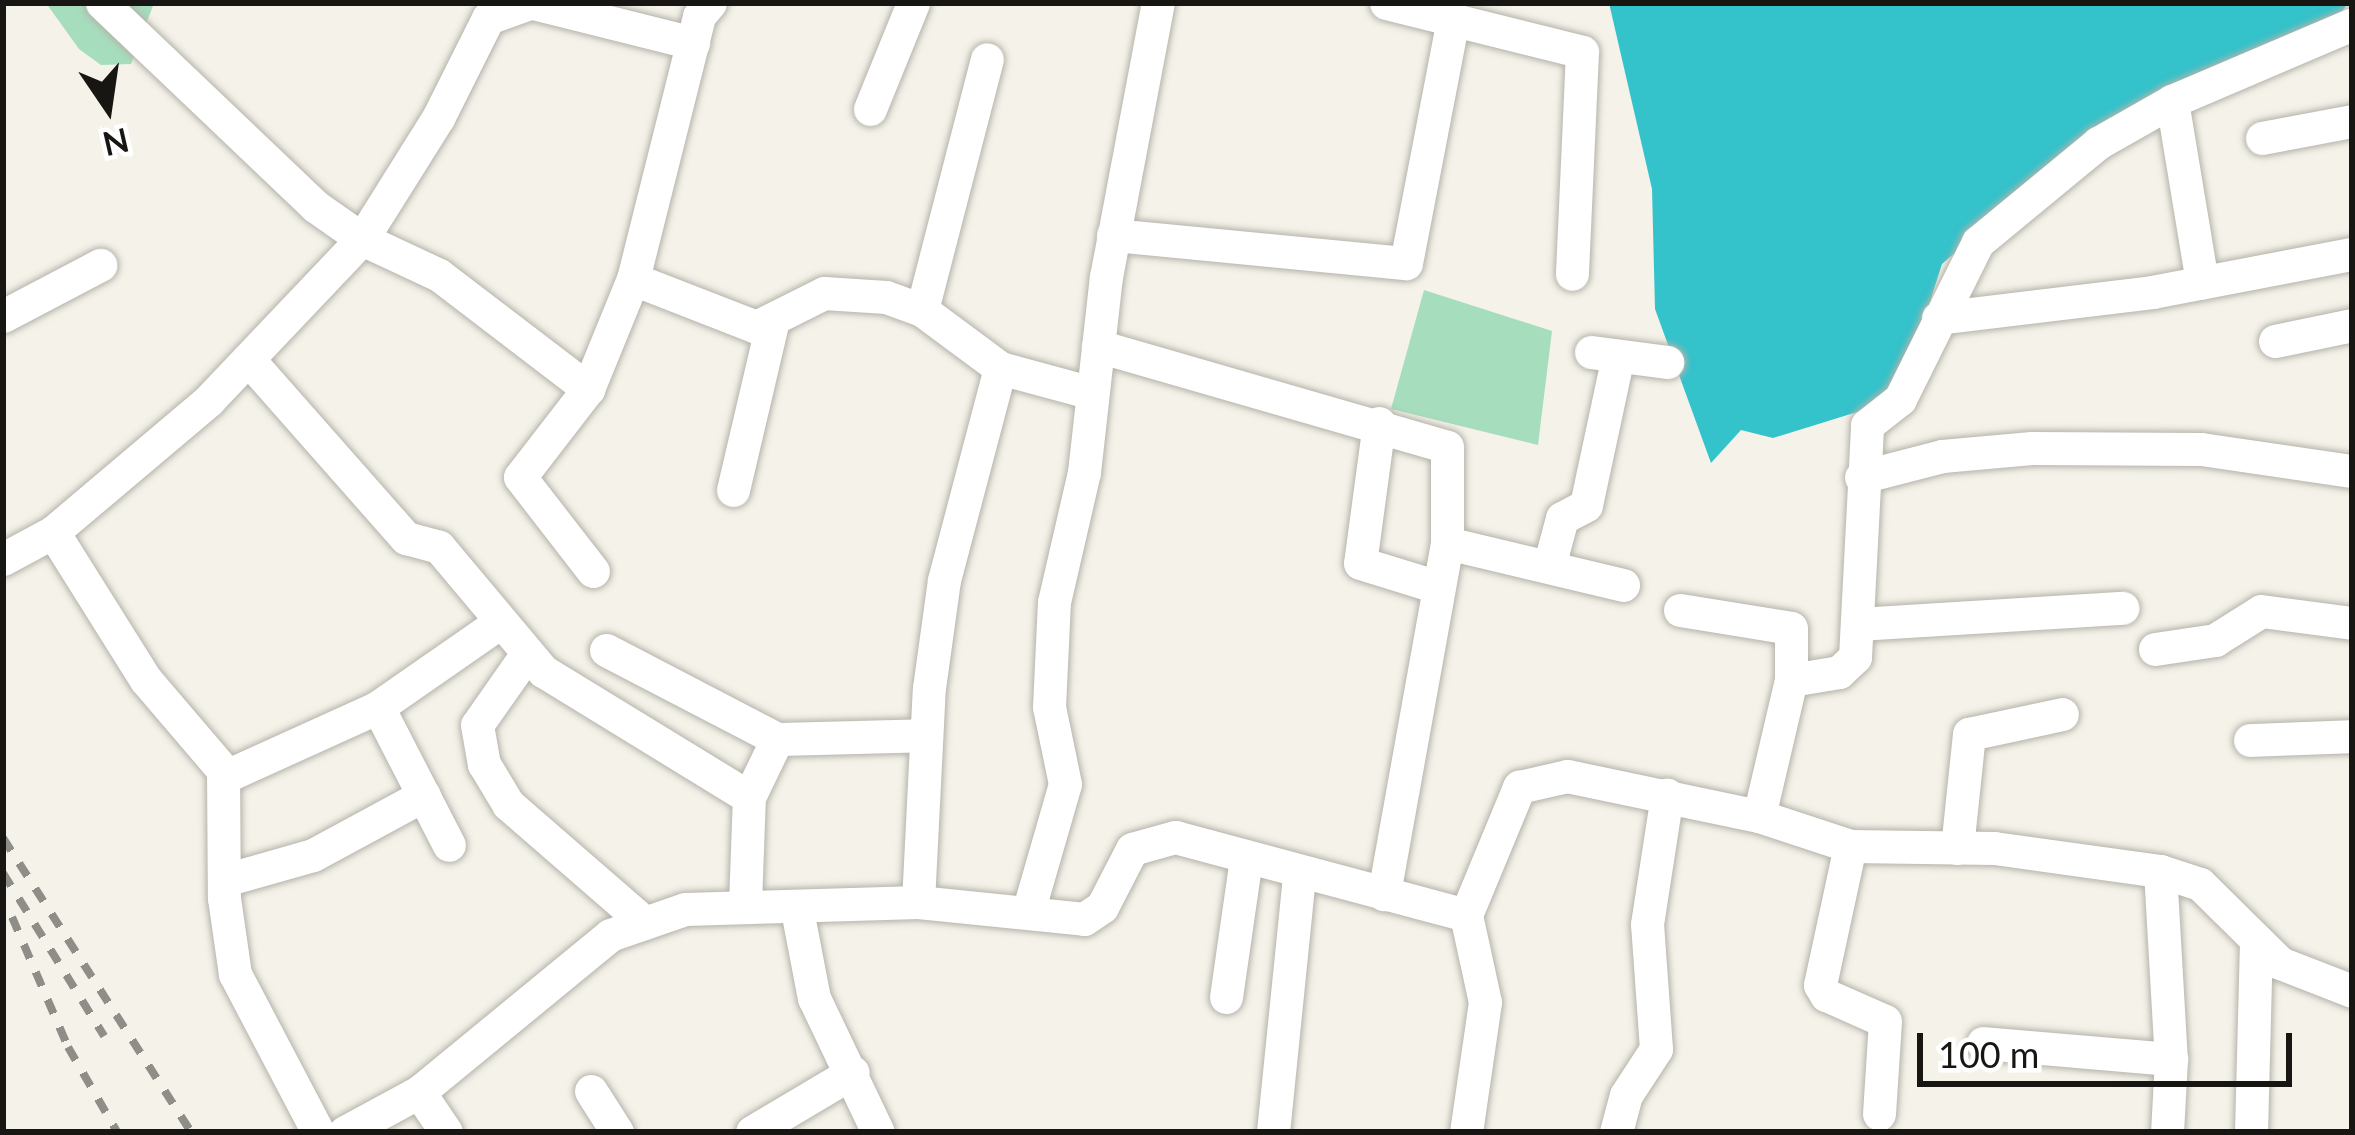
<!DOCTYPE html>
<html>
<head>
<meta charset="utf-8">
<style>
  body { margin:0 }
  #map { position:relative; width:2355px; height:1135px; overflow:hidden; background:#f4f2e9; font-family:Lato,sans-serif }
  div>[style] { position:absolute }
  [style*='--x'] { left:calc(var(--x)*1px); top:calc(var(--y)*1px); width:calc(var(--w)*1px); rotate:calc(var(--a)*1deg) }
  .green>* { inset:0; background:#a6ddbd }
  .water>* { inset:0; background:#34c2cb }
  .roads { filter:drop-shadow(0 0 3px #b5b3aa) drop-shadow(0 0 3px #b5b3aa) }
  .minor>* { height:33px; margin:-16.5px; padding:0 16.5px; transform-origin:16.5px; border-radius:16.5px; background:#fff }
  .rail>* { height:8px; margin-top:-4px; transform-origin:0; background:repeating-linear-gradient(90deg,#8f8d87 0 15px,transparent 0 30px) }
  span { translate:-50% -50%; white-space:nowrap; text-align:center; line-height:1.15; -webkit-text-stroke:12px #fff; paint-order:stroke }
  .frame { position:absolute; inset:0; border:6px solid #171613; pointer-events:none }
  .north { position:absolute; left:48px; top:48px; width:120px; height:120px; -webkit-text-stroke:9px #fff; paint-order:stroke; rotate:167deg; font-size:33px; font-weight:700; line-height:48px; text-align:center; color:#171613 }
  .north::after { content:''; display:block; margin:auto; width:42px; height:54px; background:#171613; clip-path:polygon(50% 0,100% 100%,50% 72%,0 100%) }
  .scale { position:absolute; left:1917px; top:1033px; width:375px; height:54px; box-sizing:border-box; border:6px solid #171613; border-top:0; padding-left:15px; font-size:36px; line-height:42px; white-space:nowrap; color:#171613; -webkit-text-stroke:9px #fff; paint-order:stroke }
</style>
</head>
<body>
<div id="map">
  <div class="green">
    <i style="clip-path:polygon(46px 3px,154px 3px,131px 64px,101px 65px,79px 49px)"></i>
    <i style="clip-path:polygon(1424px 290px,1552px 331px,1538px 445px,1391px 409px)"></i>
  </div>
  <div class="water">
    <i style="clip-path:polygon(1609px 3px,2348px 3px,2334px 22px,2071px 152px,1942px 264px,1899px 399px,1773px 438px,1741px 430px,1711px 463px,1655px 309px,1652px 189px)"></i>
  </div>
  <div class="roads">
    <div class="minor">
      <i style="--x:102;--y:3;--w:294;--a:43.6"></i>
      <i style="--x:315;--y:206;--w:57;--a:35.1"></i>
      <i style="--x:362;--y:239;--w:85;--a:25.1"></i>
      <i style="--x:439;--y:275;--w:188;--a:37.4"></i>
      <i style="--x:588;--y:389;--w:119;--a:-67.8"></i>
      <i style="--x:633;--y:279;--w:132;--a:21.3"></i>
      <i style="--x:756;--y:327;--w:76;--a:-26.6"></i>
      <i style="--x:824;--y:293;--w:62;--a:3.7"></i>
      <i style="--x:886;--y:297;--w:38;--a:20"></i>
      <i style="--x:922;--y:310;--w:97;--a:36.6"></i>
      <i style="--x:1000;--y:368;--w:95;--a:15.2"></i>
      <i style="--x:533;--y:3;--w:165;--a:14"></i>
      <i style="--x:1386;--y:3;--w:202;--a:14"></i>
      <i style="--x:1582;--y:52;--w:222;--a:92.6"></i>
      <i style="--x:2172;--y:101;--w:184;--a:80.6"></i>
      <i style="--x:870;--y:109;--w:114;--a:-67.9"></i>
      <i style="--x:2262;--y:138;--w:92;--a:-10.7"></i>
      <i style="--x:1113;--y:235;--w:294;--a:5.5"></i>
      <i style="--x:1406;--y:263;--w:249;--a:-79.1"></i>
      <i style="--x:633;--y:279;--w:271;--a:-75.9"></i>
      <i style="--x:699;--y:16;--w:17;--a:-50"></i>
      <i style="--x:922;--y:310;--w:259;--a:-75.5"></i>
      <i style="--x:3;--y:316;--w:110;--a:-27.7"></i>
      <i style="--x:1938;--y:318;--w:216;--a:-6.9"></i>
      <i style="--x:2152;--y:292;--w:204;--a:-10.8"></i>
      <i style="--x:2275;--y:341;--w:79;--a:-11.7"></i>
      <i style="--x:1098;--y:346;--w:363;--a:16.1"></i>
      <i style="--x:1447;--y:447;--w:96;--a:90"></i>
      <i style="--x:1447;--y:543;--w:357;--a:100.2"></i>
      <i style="--x:1591;--y:352;--w:77;--a:7.5"></i>
      <i style="--x:248;--y:359;--w:239;--a:48.6"></i>
      <i style="--x:406;--y:538;--w:34;--a:15"></i>
      <i style="--x:439;--y:547;--w:162;--a:50"></i>
      <i style="--x:543;--y:671;--w:241;--a:31.5"></i>
      <i style="--x:588;--y:389;--w:111;--a:127.7"></i>
      <i style="--x:520;--y:477;--w:119;--a:52.2"></i>
      <i style="--x:1379;--y:423;--w:141;--a:97.7"></i>
      <i style="--x:1360;--y:563;--w:82;--a:17.1"></i>
      <i style="--x:1861;--y:477;--w:84;--a:-14.5"></i>
      <i style="--x:1942;--y:456;--w:90;--a:-5.1"></i>
      <i style="--x:2032;--y:448;--w:169;--a:0.3"></i>
      <i style="--x:2201;--y:449;--w:153;--a:8.3"></i>
      <i style="--x:733;--y:490;--w:171;--a:-76.8"></i>
      <i style="--x:53;--y:532;--w:175;--a:57.9"></i>
      <i style="--x:146;--y:680;--w:118;--a:49.5"></i>
      <i style="--x:223;--y:770;--w:128;--a:89.6"></i>
      <i style="--x:224;--y:898;--w:77;--a:81.8"></i>
      <i style="--x:235;--y:974;--w:178;--a:62.3"></i>
      <i style="--x:1447;--y:543;--w:181;--a:13.4"></i>
      <i style="--x:3;--y:559;--w:57;--a:-28.4"></i>
      <i style="--x:53;--y:532;--w:204;--a:-40.2"></i>
      <i style="--x:209;--y:400;--w:222;--a:-46.5"></i>
      <i style="--x:362;--y:239;--w:143;--a:-57.9"></i>
      <i style="--x:438;--y:118;--w:112;--a:-63.4"></i>
      <i style="--x:488;--y:18;--w:45;--a:-19.7"></i>
      <i style="--x:1549;--y:566;--w:50;--a:-74.8"></i>
      <i style="--x:1562;--y:518;--w:27;--a:-28"></i>
      <i style="--x:1586;--y:505;--w:152;--a:-77.9"></i>
      <i style="--x:1680;--y:610;--w:112;--a:9.2"></i>
      <i style="--x:1791;--y:628;--w:52;--a:90"></i>
      <i style="--x:1858;--y:624;--w:265;--a:-3.5"></i>
      <i style="--x:2155;--y:649;--w:61;--a:-8.5"></i>
      <i style="--x:2215;--y:640;--w:54;--a:-32.2"></i>
      <i style="--x:2261;--y:611;--w:92;--a:7.5"></i>
      <i style="--x:606;--y:650;--w:193;--a:27.5"></i>
      <i style="--x:526;--y:655;--w:85;--a:125"></i>
      <i style="--x:477;--y:725;--w:40;--a:80"></i>
      <i style="--x:484;--y:764;--w:47;--a:59"></i>
      <i style="--x:508;--y:804;--w:181;--a:41"></i>
      <i style="--x:378;--y:707;--w:155;--a:62.8"></i>
      <i style="--x:2250;--y:740;--w:102;--a:-2.2"></i>
      <i style="--x:224;--y:777;--w:169;--a:-24.4"></i>
      <i style="--x:378;--y:707;--w:144;--a:-34.8"></i>
      <i style="--x:1759;--y:816;--w:140;--a:-76.8"></i>
      <i style="--x:1791;--y:680;--w:49;--a:-9.5"></i>
      <i style="--x:1839;--y:672;--w:22;--a:-43"></i>
      <i style="--x:1855;--y:657;--w:232;--a:-87"></i>
      <i style="--x:1867;--y:425;--w:42;--a:-38.2"></i>
      <i style="--x:1900;--y:399;--w:175;--a:-63.6"></i>
      <i style="--x:1978;--y:242;--w:156;--a:-39.5"></i>
      <i style="--x:2098;--y:143;--w:85;--a:-29.6"></i>
      <i style="--x:2172;--y:101;--w:194;--a:-23.1"></i>
      <i style="--x:1850;--y:846;--w:142;--a:102.2"></i>
      <i style="--x:1820;--y:985;--w:12;--a:59"></i>
      <i style="--x:1826;--y:995;--w:64;--a:23.8"></i>
      <i style="--x:1885;--y:1021;--w:93;--a:93.7"></i>
      <i style="--x:1957;--y:848;--w:115;--a:-84"></i>
      <i style="--x:1969;--y:734;--w:95;--a:-12.1"></i>
      <i style="--x:2160;--y:871;--w:188;--a:86.7"></i>
      <i style="--x:2171;--y:1059;--w:73;--a:93.1"></i>
      <i style="--x:225;--y:880;--w:91;--a:-15.9"></i>
      <i style="--x:313;--y:855;--w:126;--a:-28.4"></i>
      <i style="--x:918;--y:902;--w:167;--a:5.8"></i>
      <i style="--x:1084;--y:919;--w:22;--a:-34"></i>
      <i style="--x:1102;--y:907;--w:65;--a:-62.7"></i>
      <i style="--x:1132;--y:849;--w:45;--a:-15.6"></i>
      <i style="--x:1175;--y:837;--w:301;--a:15"></i>
      <i style="--x:1466;--y:915;--w:139;--a:-67.5"></i>
      <i style="--x:1519;--y:787;--w:49;--a:-12.9"></i>
      <i style="--x:1567;--y:776;--w:196;--a:11.8"></i>
      <i style="--x:1759;--y:816;--w:96;--a:18.2"></i>
      <i style="--x:1850;--y:846;--w:144;--a:0.8"></i>
      <i style="--x:1994;--y:848;--w:168;--a:7.9"></i>
      <i style="--x:2160;--y:871;--w:42;--a:18"></i>
      <i style="--x:2200;--y:884;--w:112;--a:44.6"></i>
      <i style="--x:2280;--y:963;--w:77;--a:21.3"></i>
      <i style="--x:745;--y:904;--w:107;--a:-87.9"></i>
      <i style="--x:749;--y:797;--w:64;--a:-64.2"></i>
      <i style="--x:777;--y:739;--w:149;--a:-1.5"></i>
      <i style="--x:797;--y:910;--w:90;--a:79.1"></i>
      <i style="--x:814;--y:998;--w:148;--a:64.5"></i>
      <i style="--x:1028;--y:912;--w:133;--a:-73.9"></i>
      <i style="--x:1065;--y:784;--w:79;--a:-101.7"></i>
      <i style="--x:1049;--y:707;--w:105;--a:-87.3"></i>
      <i style="--x:1054;--y:602;--w:133;--a:-77"></i>
      <i style="--x:1084;--y:472;--w:196;--a:-83.6"></i>
      <i style="--x:1106;--y:277;--w:279;--a:-79.3"></i>
      <i style="--x:1466;--y:915;--w:89;--a:77.7"></i>
      <i style="--x:1485;--y:1002;--w:131;--a:98.3"></i>
      <i style="--x:1226;--y:997;--w:140;--a:-81.8"></i>
      <i style="--x:1983;--y:1043;--w:189;--a:4.9"></i>
      <i style="--x:591;--y:1091;--w:49;--a:57.6"></i>
      <i style="--x:419;--y:1092;--w:48;--a:56"></i>
      <i style="--x:345;--y:1132;--w:84;--a:-28.4"></i>
      <i style="--x:419;--y:1092;--w:247;--a:-39.4"></i>
      <i style="--x:610;--y:935;--w:79;--a:-19.1"></i>
      <i style="--x:685;--y:909;--w:233;--a:-1.7"></i>
      <i style="--x:918;--y:902;--w:214;--a:-87.1"></i>
      <i style="--x:929;--y:688;--w:109;--a:-82.1"></i>
      <i style="--x:944;--y:580;--w:219;--a:-75.2"></i>
      <i style="--x:752;--y:1132;--w:117;--a:-30.7"></i>
      <i style="--x:1273;--y:1132;--w:258;--a:-84.2"></i>
      <i style="--x:1616;--y:1132;--w:38;--a:-75"></i>
      <i style="--x:1626;--y:1095;--w:55;--a:-56.9"></i>
      <i style="--x:1656;--y:1049;--w:125;--a:-94.1"></i>
      <i style="--x:1647;--y:924;--w:131;--a:-81.2"></i>
      <i style="--x:2251;--y:1132;--w:189;--a:-88.5"></i>
    </div>
  </div>
  <div class="rail">
    <i style="--x:3;--y:838;--w:349;--a:57.4"></i>
    <i style="--x:3;--y:873;--w:192;--a:58.2"></i>
    <i style="--x:12;--y:917;--w:142;--a:66.7"></i>
    <i style="--x:68;--y:1047;--w:98;--a:60"></i>
  </div>
  <div class="frame"></div>
  <div class="north">N</div>
  <div class="scale">100 m</div>
</div>
</body>
</html>
